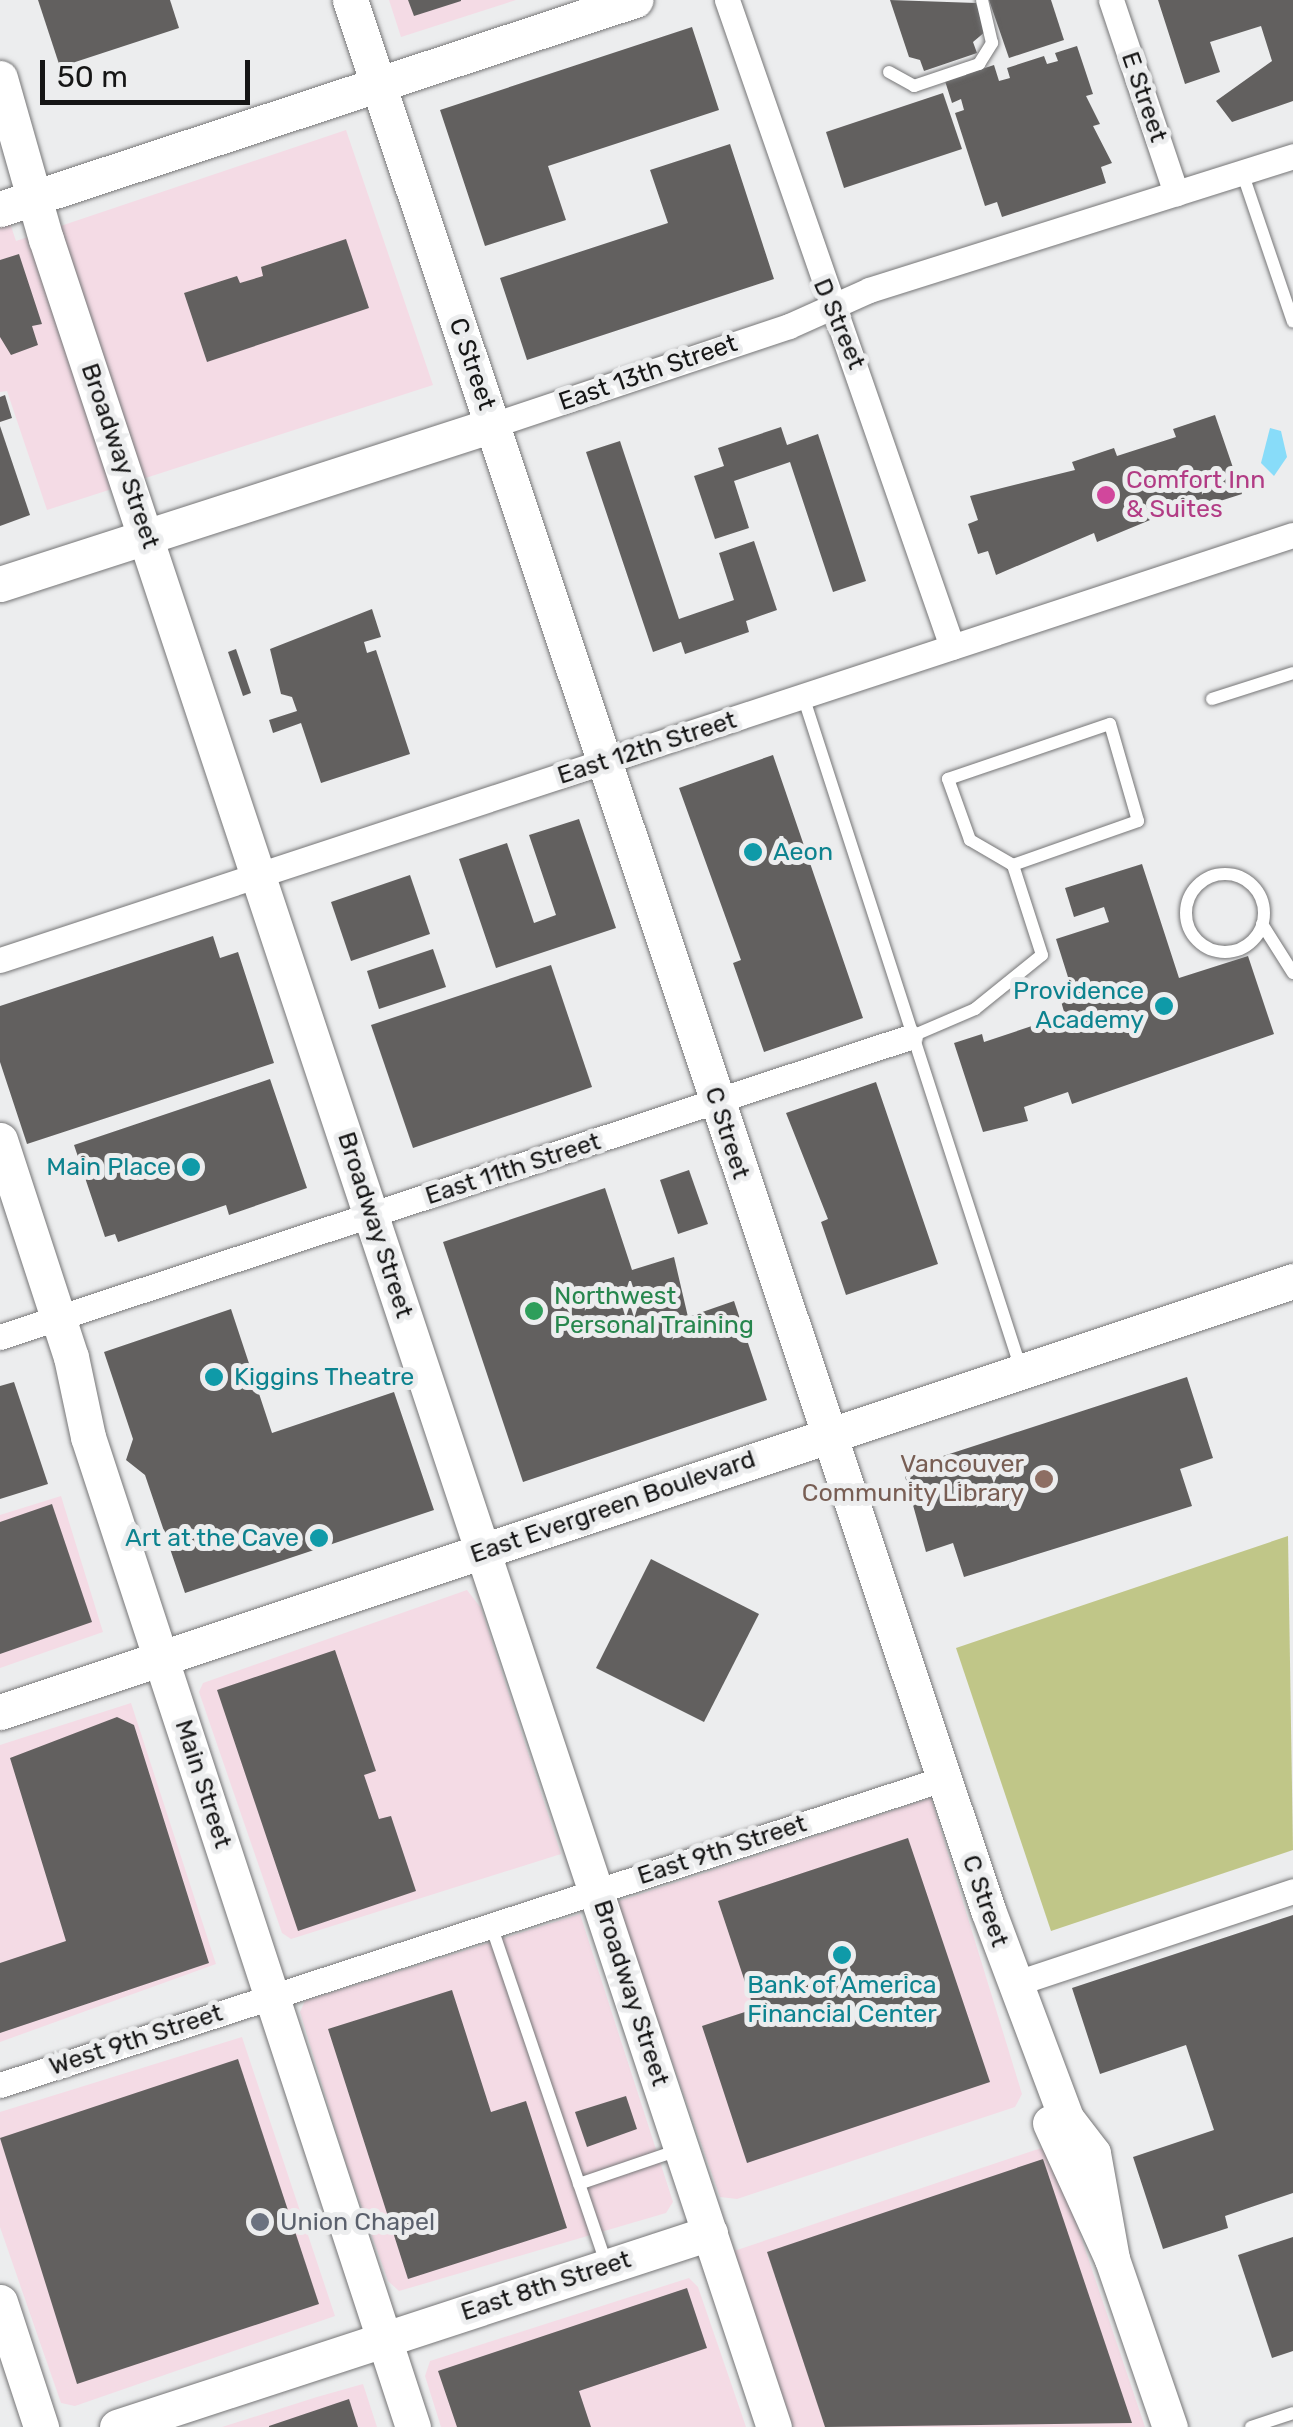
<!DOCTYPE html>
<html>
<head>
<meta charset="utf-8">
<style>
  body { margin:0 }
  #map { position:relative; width:1293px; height:2427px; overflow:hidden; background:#ecedee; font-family:Rubik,sans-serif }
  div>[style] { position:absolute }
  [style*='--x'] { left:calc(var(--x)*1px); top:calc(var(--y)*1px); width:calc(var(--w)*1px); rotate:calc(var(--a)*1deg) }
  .commercial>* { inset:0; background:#f4dbe5 }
  .green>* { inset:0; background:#c0c688 }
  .water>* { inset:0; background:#88dcf9 }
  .building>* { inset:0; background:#62605f }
  .roads { filter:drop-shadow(0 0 2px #767677) drop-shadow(0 0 2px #767677) }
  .lane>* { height:12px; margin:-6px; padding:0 6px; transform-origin:6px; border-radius:6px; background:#fff }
  .lane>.ring { margin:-6px; padding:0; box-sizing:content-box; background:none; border:12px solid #fff; border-radius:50% }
  .street>* { height:25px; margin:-12.5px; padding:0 12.5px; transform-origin:12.5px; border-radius:12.5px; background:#fff }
  .secondary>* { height:35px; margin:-17.5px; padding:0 17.5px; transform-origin:17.5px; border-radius:17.5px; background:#fff }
  .dots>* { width:28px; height:28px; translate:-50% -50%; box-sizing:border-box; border:5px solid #ecedee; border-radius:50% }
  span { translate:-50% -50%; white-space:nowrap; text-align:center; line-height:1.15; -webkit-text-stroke:10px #ecedee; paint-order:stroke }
  .street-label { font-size:25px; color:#161616 }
  .hotel-label { font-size:25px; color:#b23c85 }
  .left { translate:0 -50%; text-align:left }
  .culture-label { font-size:25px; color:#0d838f }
  .right { translate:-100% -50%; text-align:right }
  .leisure-label { font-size:25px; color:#27864d }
  .education-label { font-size:25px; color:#785e54 }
  .worship-label { font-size:25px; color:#5b616d }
  .scale { position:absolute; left:40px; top:60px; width:210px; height:45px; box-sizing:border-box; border:5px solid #161616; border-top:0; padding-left:12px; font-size:30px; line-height:35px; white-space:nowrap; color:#161616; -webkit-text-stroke:8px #ecedee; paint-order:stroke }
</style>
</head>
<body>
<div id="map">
  <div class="commercial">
    <i style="clip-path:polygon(389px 0,516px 0,401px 37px)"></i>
    <i style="clip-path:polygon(346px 130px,433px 385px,47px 510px,7px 391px,0 392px,0 194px,16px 241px)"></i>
    <i style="clip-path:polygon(61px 1496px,103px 1632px,0 1668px,0 1515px)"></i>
    <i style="clip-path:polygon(467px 1590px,481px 1608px,561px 1854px,291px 1939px,282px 1933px,199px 1692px,203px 1683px)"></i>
    <i style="clip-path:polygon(131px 1703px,216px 1964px,0 2042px,0 1745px)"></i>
    <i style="clip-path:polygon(931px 1798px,1022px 2094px,1015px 2107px,737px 2199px,720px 2197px,616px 1902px)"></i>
    <i style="clip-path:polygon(580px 1914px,673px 2202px,666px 2213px,399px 2291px,388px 2281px,345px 2160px,300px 2012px,305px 2001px)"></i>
    <i style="clip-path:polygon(242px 2037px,335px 2316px,75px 2406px,61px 2403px,0 2227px,0 2112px)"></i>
    <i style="clip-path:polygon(1050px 2145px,1145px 2427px,793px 2427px,734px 2251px)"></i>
    <i style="clip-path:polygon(689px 2278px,698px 2287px,746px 2427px,441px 2427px,425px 2376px,430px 2361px)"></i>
    <i style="clip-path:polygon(363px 2384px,377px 2427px,222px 2427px,317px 2397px)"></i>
  </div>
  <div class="green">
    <i style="clip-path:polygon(1288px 1536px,1293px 1850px,1051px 1931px,956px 1648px)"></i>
  </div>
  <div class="water">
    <i style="clip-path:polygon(1270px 428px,1281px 431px,1287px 457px,1274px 476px,1261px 463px)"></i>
  </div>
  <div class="building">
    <i style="clip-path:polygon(38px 0,170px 0,179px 28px,60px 67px)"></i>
    <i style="clip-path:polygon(408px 0,461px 0,461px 1px,414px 16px)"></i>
    <i style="clip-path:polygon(890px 0,976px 3px,986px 31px,973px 42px,977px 53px,924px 71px,920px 60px,909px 57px)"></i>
    <i style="clip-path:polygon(989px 0,1051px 0,1064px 40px,1009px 58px)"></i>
    <i style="clip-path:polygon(1158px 0,1293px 0,1293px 101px,1232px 122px,1216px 101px,1272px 61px,1261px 26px,1210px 42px,1220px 72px,1185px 84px)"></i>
    <i style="clip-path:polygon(692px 27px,719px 110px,548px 166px,566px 220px,485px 246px,440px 110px)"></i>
    <i style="clip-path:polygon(1077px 46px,1093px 94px,1086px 96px,1100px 124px,1093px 126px,1112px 163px,1101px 167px,1106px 183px,1002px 217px,997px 202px,985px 206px,955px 113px,964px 110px,961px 99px,952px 103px,945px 81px,994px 65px,999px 81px,1010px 78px,1007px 68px,1044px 56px,1047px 64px,1058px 61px,1055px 53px)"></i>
    <i style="clip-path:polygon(943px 93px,962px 149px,844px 188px,826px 132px)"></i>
    <i style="clip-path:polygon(730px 144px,774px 279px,527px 360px,500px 278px,668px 223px,650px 170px)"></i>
    <i style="clip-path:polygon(346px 239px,369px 308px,207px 362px,184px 293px,237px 276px,240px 283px,263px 276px,261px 267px)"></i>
    <i style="clip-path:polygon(19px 254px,42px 324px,32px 326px,38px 345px,11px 355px,0 337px,0 260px)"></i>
    <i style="clip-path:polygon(5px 395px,12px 418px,0 422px,0 397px)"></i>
    <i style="clip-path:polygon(1215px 415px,1242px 494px,1198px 508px,1196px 501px,1097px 542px,1094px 533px,996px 575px,988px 551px,978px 554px,968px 524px,978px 520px,970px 496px,1075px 470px,1072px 462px,1114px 448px,1117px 456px,1176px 437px,1173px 429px)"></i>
    <i style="clip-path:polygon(0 426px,30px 515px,0 526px)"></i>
    <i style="clip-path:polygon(781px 427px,787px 445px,818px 434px,866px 581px,833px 592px,790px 462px,734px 481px,749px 528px,715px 539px,694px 476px,724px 466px,718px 448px)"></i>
    <i style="clip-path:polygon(620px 441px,679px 619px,734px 600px,719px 553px,754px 541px,777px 610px,746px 621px,749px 632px,685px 654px,681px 642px,653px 652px,586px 452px)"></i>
    <i style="clip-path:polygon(372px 609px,381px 637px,364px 642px,367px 653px,376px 650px,410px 754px,321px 783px,301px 723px,273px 733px,269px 720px,297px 711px,292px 697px,281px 694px,270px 649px)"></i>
    <i style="clip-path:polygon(236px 649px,251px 693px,243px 696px,228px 652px)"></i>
    <i style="clip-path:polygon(773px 755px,863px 1018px,764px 1052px,733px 963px,741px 960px,679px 788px)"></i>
    <i style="clip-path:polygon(579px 819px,616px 928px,496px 968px,459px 859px,507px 843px,534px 923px,556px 915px,529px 835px)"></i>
    <i style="clip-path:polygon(1142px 864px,1179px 978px,1248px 956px,1274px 1034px,1072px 1104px,1068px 1092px,1024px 1107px,1028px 1121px,983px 1132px,954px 1043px,982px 1034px,984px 1042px,1065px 1015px,1060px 998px,1073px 993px,1056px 939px,1109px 922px,1104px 907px,1074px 917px,1065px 888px)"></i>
    <i style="clip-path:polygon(410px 875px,430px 934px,351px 961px,331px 902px)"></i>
    <i style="clip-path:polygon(213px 936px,220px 958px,238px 952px,274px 1063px,27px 1144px,0 1062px,0 1006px)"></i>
    <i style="clip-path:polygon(433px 949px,446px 987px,379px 1009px,367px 971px)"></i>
    <i style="clip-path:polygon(551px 965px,592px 1087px,413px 1148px,371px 1025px)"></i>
    <i style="clip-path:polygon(270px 1079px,307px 1188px,229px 1215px,226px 1205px,118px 1242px,115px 1234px,105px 1237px,74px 1145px)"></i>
    <i style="clip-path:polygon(876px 1082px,938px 1264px,846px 1295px,821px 1222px,828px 1219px,786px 1113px)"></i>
    <i style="clip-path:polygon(689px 1170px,708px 1224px,678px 1234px,660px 1180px)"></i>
    <i style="clip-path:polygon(605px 1188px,632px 1270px,674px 1257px,688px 1317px,734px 1301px,767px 1400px,523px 1482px,443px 1242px)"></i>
    <i style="clip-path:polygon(231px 1309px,272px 1433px,394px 1392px,434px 1510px,185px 1593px,145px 1475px,126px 1460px,133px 1439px,104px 1352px)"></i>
    <i style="clip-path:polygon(1187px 1377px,1213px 1458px,1180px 1469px,1192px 1506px,964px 1577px,953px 1543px,926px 1552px,903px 1469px)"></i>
    <i style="clip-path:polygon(14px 1382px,48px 1484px,0 1499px,0 1386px)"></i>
    <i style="clip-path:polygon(52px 1504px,92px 1622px,0 1654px,0 1522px)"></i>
    <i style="clip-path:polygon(651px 1559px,759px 1614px,704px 1722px,596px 1668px)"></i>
    <i style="clip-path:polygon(335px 1650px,376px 1771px,364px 1775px,379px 1819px,391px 1816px,416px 1891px,298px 1931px,217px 1690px)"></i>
    <i style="clip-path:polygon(117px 1717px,134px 1725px,209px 1963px,0 2033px,0 1963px,66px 1941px,10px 1758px)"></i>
    <i style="clip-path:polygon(908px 1838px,990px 2082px,747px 2163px,702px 2026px,754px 2009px,718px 1901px)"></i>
    <i style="clip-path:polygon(1293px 1915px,1293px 2193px,1225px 2216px,1228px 2228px,1163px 2249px,1133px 2157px,1214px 2130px,1186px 2045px,1100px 2074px,1072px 1988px)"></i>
    <i style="clip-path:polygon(452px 1990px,491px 2112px,526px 2101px,567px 2228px,408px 2279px,328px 2029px)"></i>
    <i style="clip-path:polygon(238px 2059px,319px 2304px,77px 2384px,0 2138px)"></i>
    <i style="clip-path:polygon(626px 2096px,637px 2129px,587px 2147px,575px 2112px)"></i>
    <i style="clip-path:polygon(1043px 2159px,1132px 2423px,825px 2427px,767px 2252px)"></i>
    <i style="clip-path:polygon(1293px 2237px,1293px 2351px,1272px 2358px,1238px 2255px)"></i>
    <i style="clip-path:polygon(687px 2288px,707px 2348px,579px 2391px,591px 2427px,457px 2427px,438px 2371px)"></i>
    <i style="clip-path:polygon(349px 2399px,358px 2427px,269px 2427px,269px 2426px)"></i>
  </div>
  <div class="roads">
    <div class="lane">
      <i style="--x:889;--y:72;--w:29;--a:29"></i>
      <i style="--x:914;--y:86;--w:69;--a:-18.7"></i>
      <i style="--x:979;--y:64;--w:25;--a:-58"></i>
      <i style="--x:992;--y:43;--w:44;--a:-103.1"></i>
      <i style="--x:1242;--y:172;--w:158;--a:71.2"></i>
      <i style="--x:803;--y:696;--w:707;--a:72.05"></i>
      <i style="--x:1212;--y:699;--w:85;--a:-17.8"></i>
      <i class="ring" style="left:1186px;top:874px;width:66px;height:66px"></i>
      <i style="--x:1262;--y:924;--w:58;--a:57.7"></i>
      <i style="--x:910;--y:1037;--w:71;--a:-23.3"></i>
      <i style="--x:975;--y:1009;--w:86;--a:-38.9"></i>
      <i style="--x:1042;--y:955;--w:95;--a:-107.9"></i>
      <i style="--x:1013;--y:865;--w:50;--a:-149.8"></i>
      <i style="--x:970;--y:840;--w:65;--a:-109.8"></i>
      <i style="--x:948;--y:779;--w:171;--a:-18.8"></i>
      <i style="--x:1110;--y:724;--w:101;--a:73.9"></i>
      <i style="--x:1138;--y:821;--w:133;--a:160.6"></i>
      <i style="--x:491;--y:1925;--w:357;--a:71.2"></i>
      <i style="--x:579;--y:2184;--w:108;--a:-18.9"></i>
      <i style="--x:1251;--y:2427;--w:44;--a:-18.4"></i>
    </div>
    <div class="street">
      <i style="--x:727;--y:0;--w:685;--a:70.82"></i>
      <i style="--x:1111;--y:0;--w:204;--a:71.4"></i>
      <i style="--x:493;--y:425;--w:312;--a:-18.5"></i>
      <i style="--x:789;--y:326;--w:88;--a:-24.2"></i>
      <i style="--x:869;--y:290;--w:445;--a:-17.5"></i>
      <i style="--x:0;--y:960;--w:1361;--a:-18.2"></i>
      <i style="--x:0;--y:1337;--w:958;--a:-18.25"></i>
      <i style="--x:1014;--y:1984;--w:294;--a:-18.4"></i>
      <i style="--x:0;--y:2085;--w:991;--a:-17.98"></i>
    </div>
    <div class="secondary">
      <i style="--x:350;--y:0;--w:2014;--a:71.53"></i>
      <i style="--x:988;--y:1910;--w:222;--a:69.4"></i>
      <i style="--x:1066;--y:2118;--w:44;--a:52.4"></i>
      <i style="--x:1093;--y:2153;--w:108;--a:79.8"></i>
      <i style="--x:0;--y:78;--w:167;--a:74.1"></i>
      <i style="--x:46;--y:239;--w:2306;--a:71.6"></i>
      <i style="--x:0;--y:209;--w:669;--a:-18.22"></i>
      <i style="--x:0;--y:584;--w:518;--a:-17.88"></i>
      <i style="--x:0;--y:1140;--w:228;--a:71.9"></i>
      <i style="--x:71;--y:1357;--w:82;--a:78"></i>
      <i style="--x:88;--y:1437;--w:1042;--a:71.83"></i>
      <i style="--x:0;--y:1712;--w:1363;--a:-18.43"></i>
      <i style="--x:1050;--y:2123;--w:149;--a:65.5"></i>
      <i style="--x:1112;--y:2259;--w:178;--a:71"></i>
      <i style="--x:0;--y:2302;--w:132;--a:71.8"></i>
      <i style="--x:117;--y:2427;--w:624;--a:-18.12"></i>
    </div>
  </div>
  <div class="dots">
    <i style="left:1106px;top:495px;background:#d1479c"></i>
    <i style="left:753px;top:852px;background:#0f9aa8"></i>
    <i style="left:1164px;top:1006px;background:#0f9aa8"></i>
    <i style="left:191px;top:1167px;background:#0f9aa8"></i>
    <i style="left:534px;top:1311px;background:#2e9e5b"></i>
    <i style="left:214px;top:1377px;background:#0f9aa8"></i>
    <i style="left:1044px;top:1479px;background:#8d6e63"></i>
    <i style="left:319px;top:1538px;background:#0f9aa8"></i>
    <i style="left:842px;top:1955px;background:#0f9aa8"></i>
    <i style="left:260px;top:2222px;background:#6b7280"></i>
  </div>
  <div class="street-label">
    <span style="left:1144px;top:97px;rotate:71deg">E Street</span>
    <span style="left:839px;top:324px;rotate:67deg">D Street</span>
    <span style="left:472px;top:364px;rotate:71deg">C Street</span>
    <span style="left:648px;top:373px;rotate:-19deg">East 13th Street</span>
    <span style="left:120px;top:456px;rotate:71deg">Broadway Street</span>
    <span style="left:647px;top:748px;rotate:-18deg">East 12th Street</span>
    <span style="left:727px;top:1133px;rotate:72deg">C Street</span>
    <span style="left:513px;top:1169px;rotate:-18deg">East 11th Street</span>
    <span style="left:375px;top:1225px;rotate:72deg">Broadway Street</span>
    <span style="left:613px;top:1507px;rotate:-19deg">East Evergreen Boulevard</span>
    <span style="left:203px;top:1784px;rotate:72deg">Main Street</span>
    <span style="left:722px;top:1850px;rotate:-18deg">East 9th Street</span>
    <span style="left:985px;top:1901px;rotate:71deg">C Street</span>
    <span style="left:631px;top:1993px;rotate:72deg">Broadway Street</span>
    <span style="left:136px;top:2040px;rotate:-18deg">West 9th Street</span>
    <span style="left:546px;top:2286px;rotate:-18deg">East 8th Street</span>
  </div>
  <div class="hotel-label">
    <span class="left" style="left:1126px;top:495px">Comfort Inn<br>&amp; Suites</span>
  </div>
  <div class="culture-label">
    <span class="left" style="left:773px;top:852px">Aeon</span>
    <span class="right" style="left:1144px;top:1006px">Providence<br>Academy</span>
    <span class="right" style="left:171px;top:1167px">Main Place</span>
    <span class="left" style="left:234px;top:1377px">Kiggins Theatre</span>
    <span class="right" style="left:299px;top:1538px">Art at the Cave</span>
    <span style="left:842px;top:2000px">Bank of America<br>Financial Center</span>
  </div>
  <div class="leisure-label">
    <span class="left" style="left:554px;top:1311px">Northwest<br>Personal Training</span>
  </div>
  <div class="education-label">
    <span class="right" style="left:1024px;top:1479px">Vancouver<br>Community Library</span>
  </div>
  <div class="worship-label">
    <span class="left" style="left:280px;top:2222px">Union Chapel</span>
  </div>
  <div class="scale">50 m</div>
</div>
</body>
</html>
